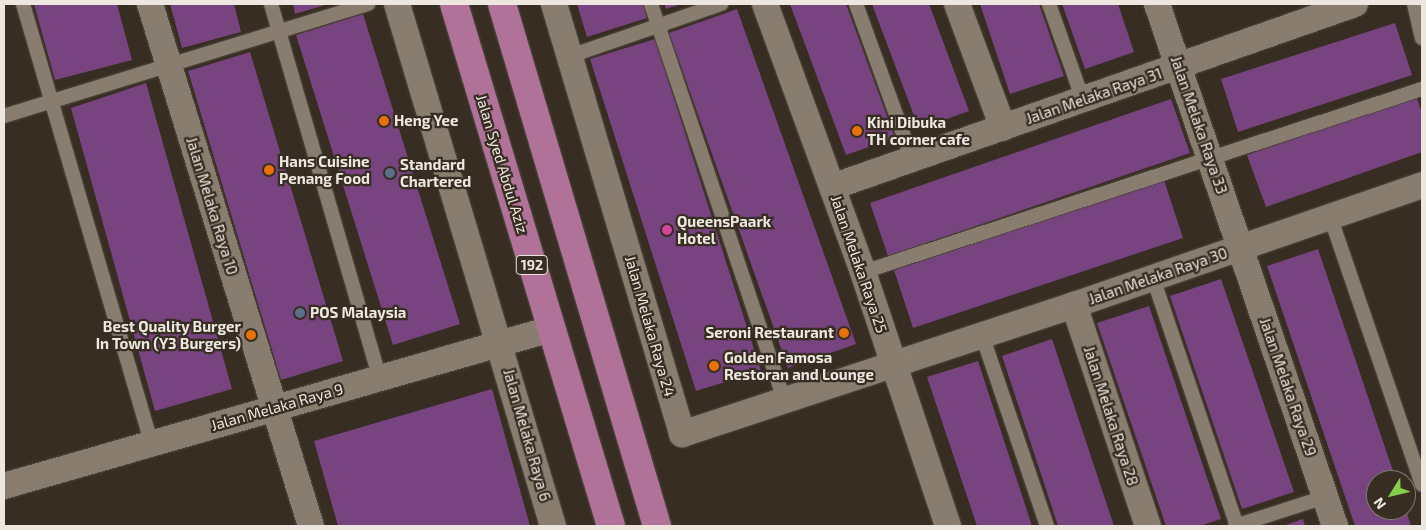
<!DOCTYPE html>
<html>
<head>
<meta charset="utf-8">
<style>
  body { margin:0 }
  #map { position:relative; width:1426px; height:530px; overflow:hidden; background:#372d22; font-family:"Exo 2",sans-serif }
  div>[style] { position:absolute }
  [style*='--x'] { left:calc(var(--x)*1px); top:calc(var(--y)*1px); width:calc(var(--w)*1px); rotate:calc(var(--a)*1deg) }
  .building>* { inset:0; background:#774480 }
  .roads { filter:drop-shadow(0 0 1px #544c42) drop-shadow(0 0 1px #544c42) }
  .lane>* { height:14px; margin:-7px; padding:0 7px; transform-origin:7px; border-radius:7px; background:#897d70 }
  .street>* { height:26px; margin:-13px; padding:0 13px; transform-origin:13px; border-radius:13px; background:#897d70 }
  .primary>* { height:28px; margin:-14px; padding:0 14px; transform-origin:14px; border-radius:14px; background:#b17299 }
  .dots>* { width:14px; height:14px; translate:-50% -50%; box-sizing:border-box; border:2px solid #372d22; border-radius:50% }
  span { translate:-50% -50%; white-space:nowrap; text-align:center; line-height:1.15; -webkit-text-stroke:4.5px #372d22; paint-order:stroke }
  .shield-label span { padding:1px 4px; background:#372d22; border:1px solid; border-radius:4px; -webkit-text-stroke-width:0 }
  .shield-label { font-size:14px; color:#eee7e0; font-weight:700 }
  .street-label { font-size:15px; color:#eee7e0 }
  .poi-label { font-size:15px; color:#eee7e0; font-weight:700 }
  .left { translate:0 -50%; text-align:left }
  .right { translate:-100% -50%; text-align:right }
  .frame { position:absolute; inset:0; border:5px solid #eee7e0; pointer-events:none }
  .north { position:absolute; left:1366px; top:470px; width:50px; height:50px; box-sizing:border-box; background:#372d22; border:1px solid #80776e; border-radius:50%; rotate:234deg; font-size:14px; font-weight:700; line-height:20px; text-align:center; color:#eee7e0 }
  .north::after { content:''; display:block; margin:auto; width:18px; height:22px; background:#85cf4c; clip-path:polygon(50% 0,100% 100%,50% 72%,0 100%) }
</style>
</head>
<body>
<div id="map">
  <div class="building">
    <i style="clip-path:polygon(34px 4px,117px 4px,132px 60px,55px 80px)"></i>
    <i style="clip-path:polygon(170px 4px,234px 4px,241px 32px,182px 48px)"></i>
    <i style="clip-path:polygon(293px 4px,328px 4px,295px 14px)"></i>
    <i style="clip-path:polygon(577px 4px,643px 4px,647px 18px,587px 37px)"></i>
    <i style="clip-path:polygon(664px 4px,681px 4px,666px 9px)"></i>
    <i style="clip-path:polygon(790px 4px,846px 4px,895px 138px,846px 155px)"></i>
    <i style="clip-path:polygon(872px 4px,929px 4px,969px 111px,919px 129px)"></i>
    <i style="clip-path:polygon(980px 4px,1039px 4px,1064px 76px,1010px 94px)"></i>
    <i style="clip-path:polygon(1062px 4px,1118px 4px,1134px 52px,1085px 69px)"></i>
    <i style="clip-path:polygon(737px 9px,856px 344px,788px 368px,669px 33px)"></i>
    <i style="clip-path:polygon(363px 14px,460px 324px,393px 345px,296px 35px)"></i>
    <i style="clip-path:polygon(1395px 23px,1412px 75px,1238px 132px,1221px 79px)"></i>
    <i style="clip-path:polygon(655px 39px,761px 371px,696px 391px,590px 59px)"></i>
    <i style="clip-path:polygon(250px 52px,343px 361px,281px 380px,188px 71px)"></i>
    <i style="clip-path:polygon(146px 83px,232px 389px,155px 411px,71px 108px)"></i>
    <i style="clip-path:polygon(1416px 96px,1422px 113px,1422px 152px,1266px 207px,1247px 155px)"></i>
    <i style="clip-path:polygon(1171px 99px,1190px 153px,888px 256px,870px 203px)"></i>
    <i style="clip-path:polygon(1164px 180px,1183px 238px,913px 328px,894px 270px)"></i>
    <i style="clip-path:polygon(1318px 249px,1396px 480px,1376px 480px,1376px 510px,1406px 510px,1411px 526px,1355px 526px,1267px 266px)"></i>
    <i style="clip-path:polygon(1221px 279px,1294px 492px,1242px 509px,1170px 296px)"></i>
    <i style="clip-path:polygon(1149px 306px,1221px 519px,1200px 526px,1166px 526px,1097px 323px)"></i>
    <i style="clip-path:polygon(1052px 339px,1114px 526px,1058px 526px,1002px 356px)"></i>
    <i style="clip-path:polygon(978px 361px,1032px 526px,977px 526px,927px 377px)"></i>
    <i style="clip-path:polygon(492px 389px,530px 526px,338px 526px,314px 441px)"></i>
    <i style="clip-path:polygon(1303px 519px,1305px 526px,1283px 526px)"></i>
  </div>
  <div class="roads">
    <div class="lane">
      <i style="--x:23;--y:4;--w:456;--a:73.7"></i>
      <i style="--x:271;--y:4;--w:390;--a:73.8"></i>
      <i style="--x:651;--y:4;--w:418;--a:71.4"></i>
      <i style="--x:856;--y:4;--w:165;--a:70.1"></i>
      <i style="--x:1049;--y:4;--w:102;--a:70.5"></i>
      <i style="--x:1414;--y:4;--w:35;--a:77"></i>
      <i style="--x:570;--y:56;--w:160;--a:-19"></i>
      <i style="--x:4;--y:116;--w:381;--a:-17.1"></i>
      <i style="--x:1330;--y:216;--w:284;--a:71.1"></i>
      <i style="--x:863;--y:272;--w:588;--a:-18.13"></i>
      <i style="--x:1153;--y:278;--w:262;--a:71.3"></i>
      <i style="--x:982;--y:335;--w:202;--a:71.2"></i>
      <i style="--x:1235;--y:526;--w:95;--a:-17.9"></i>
    </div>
    <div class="street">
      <i style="--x:150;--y:4;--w:546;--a:72.86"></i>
      <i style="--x:397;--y:4;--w:545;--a:73.36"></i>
      <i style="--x:554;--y:4;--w:449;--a:73.4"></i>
      <i style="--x:682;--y:434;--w:413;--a:-18.2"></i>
      <i style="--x:1074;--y:305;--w:368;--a:-19"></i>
      <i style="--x:765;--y:4;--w:285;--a:69.9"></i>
      <i style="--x:863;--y:272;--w:268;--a:71.5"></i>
      <i style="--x:957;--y:4;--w:132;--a:69.6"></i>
      <i style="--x:1157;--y:4;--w:552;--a:71.17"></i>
      <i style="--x:832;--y:187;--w:554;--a:-19.29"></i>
      <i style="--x:1074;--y:305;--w:233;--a:71.5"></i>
      <i style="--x:4;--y:486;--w:569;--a:-16.01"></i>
    </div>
    <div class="primary">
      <i style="--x:454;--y:4;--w:545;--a:73.26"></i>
      <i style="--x:502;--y:4;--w:545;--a:73.46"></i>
    </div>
  </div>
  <div class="dots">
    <i style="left:384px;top:121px;background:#e8710a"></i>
    <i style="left:857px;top:131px;background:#e8710a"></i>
    <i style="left:269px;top:170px;background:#e8710a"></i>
    <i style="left:390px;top:173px;background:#5c6f8a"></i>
    <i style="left:667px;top:230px;background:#d1479c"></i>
    <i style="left:300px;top:313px;background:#5c6f8a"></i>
    <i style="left:844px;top:333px;background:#e8710a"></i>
    <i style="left:251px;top:335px;background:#e8710a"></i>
    <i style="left:714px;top:366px;background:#e8710a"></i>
  </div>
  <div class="shield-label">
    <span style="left:532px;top:265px">192</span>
  </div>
  <div class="street-label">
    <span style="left:1094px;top:96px;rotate:-19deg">Jalan Melaka Raya 31</span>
    <span style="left:1199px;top:125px;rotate:71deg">Jalan Melaka Raya 33</span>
    <span style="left:502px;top:164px;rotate:73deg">Jalan Syed Abdul Aziz</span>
    <span style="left:212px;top:206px;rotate:73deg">Jalan Melaka Raya 10</span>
    <span style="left:859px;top:264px;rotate:71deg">Jalan Melaka Raya 25</span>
    <span style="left:1158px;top:276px;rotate:-19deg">Jalan Melaka Raya 30</span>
    <span style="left:650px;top:326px;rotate:74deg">Jalan Melaka Raya 24</span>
    <span style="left:1288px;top:387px;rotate:71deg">Jalan Melaka Raya 29</span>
    <span style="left:277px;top:407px;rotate:-16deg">Jalan Melaka Raya 9</span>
    <span style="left:1111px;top:416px;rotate:72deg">Jalan Melaka Raya 28</span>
    <span style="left:527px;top:435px;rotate:74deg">Jalan Melaka Raya 6</span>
  </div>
  <div class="poi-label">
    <span class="left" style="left:394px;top:121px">Heng Yee</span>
    <span class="left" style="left:867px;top:131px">Kini Dibuka<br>TH corner cafe</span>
    <span class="left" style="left:279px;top:170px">Hans Cuisine<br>Penang Food</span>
    <span class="left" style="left:400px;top:173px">Standard<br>Chartered</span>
    <span class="left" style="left:677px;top:230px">QueensPaark<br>Hotel</span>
    <span class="left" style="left:310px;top:313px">POS Malaysia</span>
    <span class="right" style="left:241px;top:335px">Best Quality Burger<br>In Town (Y3 Burgers)</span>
    <span class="right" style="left:834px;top:333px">Seroni Restaurant</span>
    <span class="left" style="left:724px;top:366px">Golden Famosa<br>Restoran and Lounge</span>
  </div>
  <div class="frame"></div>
  <div class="north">N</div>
</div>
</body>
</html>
